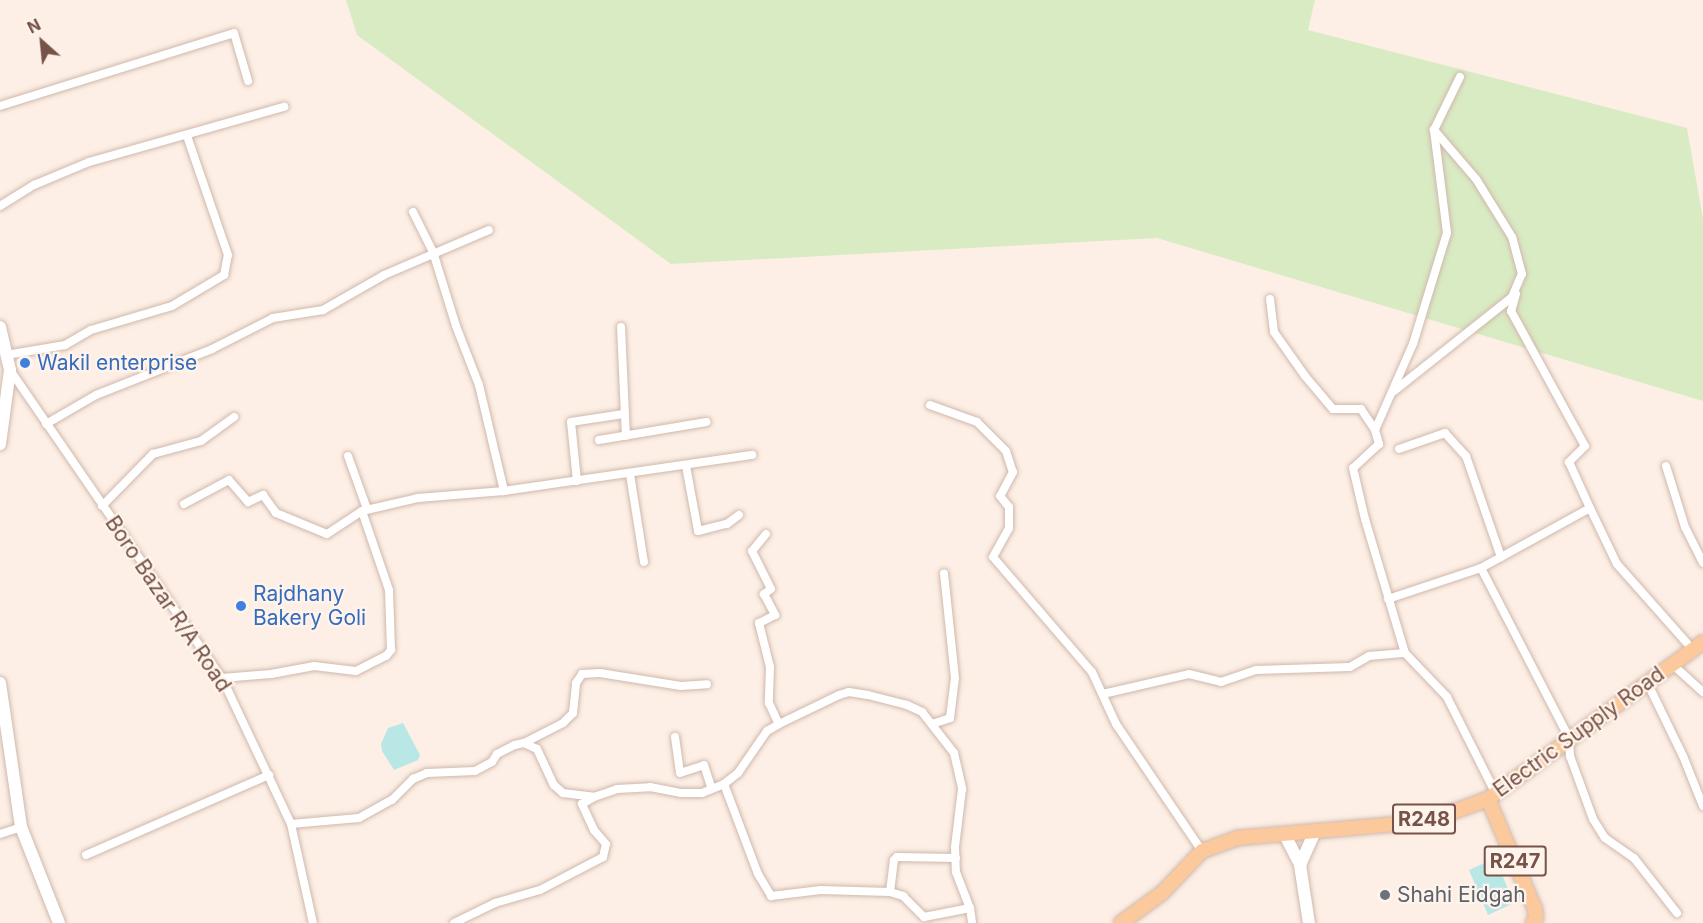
<!DOCTYPE html>
<html>
<head>
<meta charset="utf-8">
<style>
  body { margin:0 }
  #map { position:relative; width:1703px; height:923px; overflow:hidden; background:#fdefe5; font-family:Inter,sans-serif }
  div>[style] { position:absolute }
  [style*='--x'] { left:calc(var(--x)*1px); top:calc(var(--y)*1px); width:calc(var(--w)*1px); rotate:calc(var(--a)*1deg) }
  .green>* { inset:0; background:#d9ebc3 }
  .water>* { inset:0; background:#b9e7e6 }
  .roads { filter:drop-shadow(0 0 2px #d0b8ad) drop-shadow(0 0 2px #d0b8ad) }
  .street>* { height:8px; margin:-4px; padding:0 4px; transform-origin:4px; border-radius:4px; background:#fff }
  .secondary>* { height:12px; margin:-6px; padding:0 6px; transform-origin:6px; border-radius:6px; background:#fff }
  .primary>* { height:14px; margin:-7px; padding:0 7px; transform-origin:7px; border-radius:7px; background:#fcc99c }
  .dots>* { width:16px; height:16px; translate:-50% -50%; box-sizing:border-box; border:3px solid #fff4eb; border-radius:50% }
  span { translate:-50% -50%; white-space:nowrap; text-align:center; line-height:1.15; -webkit-text-stroke:4.5px #fff4eb; paint-order:stroke }
  .shield-label span { padding:2px 4px; background:#fff4eb; border:2px solid; border-radius:4px; -webkit-text-stroke-width:0 }
  .shield-label { font-size:20px; color:#765249; font-weight:700 }
  .shop-label { font-size:21px; color:#366cbe }
  .left { translate:0 -50%; text-align:left }
  .street-label { font-size:21px; color:#765249 }
  .worship-label { font-size:21px; color:#5b616d }
  .north { position:absolute; left:12px; top:12px; width:60px; height:60px; -webkit-text-stroke:4px #fff4eb; paint-order:stroke; rotate:333deg; font-size:16px; font-weight:700; line-height:24px; text-align:center; color:#765249 }
  .north::after { content:''; display:block; margin:auto; width:21px; height:27px; background:#765249; clip-path:polygon(50% 0,100% 100%,50% 72%,0 100%) }
</style>
</head>
<body>
<div id="map">
  <div class="green">
    <i style="clip-path:polygon(346px 0,1315px 0,1308px 30px,1687px 128px,1703px 219px,1703px 401px,1157px 238px,671px 264px,357px 35px)"></i>
  </div>
  <div class="water">
    <i style="clip-path:polygon(403px 723px,420px 755px,418px 760px,394px 770px,382px 751px,381px 744px,388px 728px)"></i>
    <i style="clip-path:polygon(1495px 858px,1514px 903px,1488px 915px,1469px 870px)"></i>
  </div>
  <div class="roads">
    <div class="street">
      <i style="--x:0;--y:106;--w:245;--a:-17.3"></i>
      <i style="--x:234;--y:33;--w:50;--a:73.7"></i>
      <i style="--x:0;--y:206;--w:40;--a:-32"></i>
      <i style="--x:34;--y:185;--w:60;--a:-22.7"></i>
      <i style="--x:89;--y:162;--w:203;--a:-15.8"></i>
      <i style="--x:413;--y:212;--w:45;--a:63.4"></i>
      <i style="--x:433;--y:252;--w:77;--a:72.7"></i>
      <i style="--x:456;--y:326;--w:63;--a:68.7"></i>
      <i style="--x:479;--y:385;--w:109;--a:76.7"></i>
      <i style="--x:1516;--y:294;--w:18;--a:106"></i>
      <i style="--x:1511;--y:311;--w:154;--a:61.3"></i>
      <i style="--x:1585;--y:446;--w:23;--a:135"></i>
      <i style="--x:1569;--y:462;--w:51;--a:65.5"></i>
      <i style="--x:1270;--y:299;--w:33;--a:83"></i>
      <i style="--x:1274;--y:332;--w:54;--a:54.8"></i>
      <i style="--x:1305;--y:376;--w:43;--a:49.7"></i>
      <i style="--x:1333;--y:409;--w:28;--a:0"></i>
      <i style="--x:1361;--y:409;--w:25;--a:56"></i>
      <i style="--x:1375;--y:430;--w:15;--a:74"></i>
      <i style="--x:1379;--y:444;--w:35;--a:137"></i>
      <i style="--x:1353;--y:468;--w:52;--a:76.8"></i>
      <i style="--x:1365;--y:519;--w:140;--a:73.4"></i>
      <i style="--x:1405;--y:653;--w:61;--a:46.3"></i>
      <i style="--x:1447;--y:697;--w:109;--a:63.2"></i>
      <i style="--x:621;--y:327;--w:109;--a:87.4"></i>
      <i style="--x:6;--y:355;--w:60;--a:-9.6"></i>
      <i style="--x:65;--y:345;--w:30;--a:-30"></i>
      <i style="--x:91;--y:330;--w:84;--a:-16.5"></i>
      <i style="--x:172;--y:306;--w:61;--a:-30.8"></i>
      <i style="--x:224;--y:275;--w:20;--a:-79"></i>
      <i style="--x:228;--y:255;--w:126;--a:-109"></i>
      <i style="--x:10;--y:370;--w:374;--a:55.5"></i>
      <i style="--x:222;--y:678;--w:161;--a:64.7"></i>
      <i style="--x:291;--y:824;--w:101;--a:77.5"></i>
      <i style="--x:1394;--y:391;--w:151;--a:-38.5"></i>
      <i style="--x:1512;--y:297;--w:25;--a:-67"></i>
      <i style="--x:1522;--y:274;--w:38;--a:-105"></i>
      <i style="--x:1512;--y:237;--w:68;--a:-121.8"></i>
      <i style="--x:1476;--y:179;--w:65;--a:-130.6"></i>
      <i style="--x:930;--y:405;--w:50;--a:19.9"></i>
      <i style="--x:977;--y:422;--w:41;--a:45"></i>
      <i style="--x:1006;--y:451;--w:22;--a:72"></i>
      <i style="--x:1013;--y:472;--w:27;--a:118"></i>
      <i style="--x:1000;--y:496;--w:14;--a:51"></i>
      <i style="--x:1009;--y:507;--w:21;--a:90"></i>
      <i style="--x:1009;--y:528;--w:33;--a:119"></i>
      <i style="--x:993;--y:557;--w:152;--a:49.3"></i>
      <i style="--x:1092;--y:672;--w:57;--a:65.2"></i>
      <i style="--x:1116;--y:724;--w:153;--a:55.9"></i>
      <i style="--x:46;--y:424;--w:58;--a:-30.1"></i>
      <i style="--x:96;--y:395;--w:125;--a:-21.6"></i>
      <i style="--x:212;--y:349;--w:68;--a:-26.9"></i>
      <i style="--x:273;--y:318;--w:51;--a:-9.1"></i>
      <i style="--x:323;--y:310;--w:70;--a:-29.8"></i>
      <i style="--x:384;--y:275;--w:114;--a:-23.2"></i>
      <i style="--x:1375;--y:430;--w:94;--a:-66.2"></i>
      <i style="--x:1413;--y:344;--w:116;--a:-73"></i>
      <i style="--x:1447;--y:233;--w:104;--a:-97.2"></i>
      <i style="--x:1434;--y:130;--w:59;--a:-63.9"></i>
      <i style="--x:599;--y:440;--w:109;--a:-9.5"></i>
      <i style="--x:1399;--y:449;--w:49;--a:-19.2"></i>
      <i style="--x:1445;--y:433;--w:31;--a:48"></i>
      <i style="--x:1466;--y:456;--w:107;--a:70.9"></i>
      <i style="--x:348;--y:456;--w:56;--a:70.3"></i>
      <i style="--x:686;--y:466;--w:66;--a:79.5"></i>
      <i style="--x:698;--y:531;--w:30;--a:-14"></i>
      <i style="--x:727;--y:524;--w:15;--a:-37"></i>
      <i style="--x:1666;--y:466;--w:64;--a:72.7"></i>
      <i style="--x:1685;--y:527;--w:40;--a:63.4"></i>
      <i style="--x:630;--y:474;--w:89;--a:81"></i>
      <i style="--x:577;--y:481;--w:59;--a:-95.8"></i>
      <i style="--x:571;--y:422;--w:53;--a:-8.7"></i>
      <i style="--x:184;--y:504;--w:51;--a:-28.1"></i>
      <i style="--x:229;--y:480;--w:29;--a:49"></i>
      <i style="--x:248;--y:502;--w:17;--a:-25"></i>
      <i style="--x:263;--y:495;--w:22;--a:54"></i>
      <i style="--x:276;--y:513;--w:55;--a:22.4"></i>
      <i style="--x:327;--y:534;--w:42;--a:-33.3"></i>
      <i style="--x:362;--y:511;--w:57;--a:-13.1"></i>
      <i style="--x:418;--y:498;--w:86;--a:-4.7"></i>
      <i style="--x:504;--y:491;--w:251;--a:-8.3"></i>
      <i style="--x:102;--y:506;--w:73;--a:-45.6"></i>
      <i style="--x:153;--y:454;--w:50;--a:-15.2"></i>
      <i style="--x:201;--y:441;--w:41;--a:-36"></i>
      <i style="--x:766;--y:534;--w:22;--a:129"></i>
      <i style="--x:752;--y:551;--w:42;--a:63.4"></i>
      <i style="--x:771;--y:589;--w:9;--a:144"></i>
      <i style="--x:764;--y:594;--w:24;--a:62"></i>
      <i style="--x:775;--y:615;--w:18;--a:153"></i>
      <i style="--x:759;--y:623;--w:45;--a:76"></i>
      <i style="--x:770;--y:667;--w:36;--a:92"></i>
      <i style="--x:769;--y:703;--w:23;--a:65"></i>
      <i style="--x:1481;--y:568;--w:124;--a:-28.8"></i>
      <i style="--x:1590;--y:508;--w:62;--a:64.3"></i>
      <i style="--x:1617;--y:564;--w:115;--a:48.5"></i>
      <i style="--x:1388;--y:599;--w:98;--a:-18.4"></i>
      <i style="--x:1481;--y:568;--w:191;--a:62.6"></i>
      <i style="--x:1569;--y:738;--w:18;--a:87"></i>
      <i style="--x:1570;--y:756;--w:67;--a:69.9"></i>
      <i style="--x:1593;--y:819;--w:22;--a:58"></i>
      <i style="--x:1605;--y:838;--w:35;--a:35"></i>
      <i style="--x:1634;--y:858;--w:70;--a:52"></i>
      <i style="--x:1672;--y:664;--w:42;--a:42.1"></i>
      <i style="--x:222;--y:678;--w:49;--a:-4.7"></i>
      <i style="--x:271;--y:674;--w:44;--a:-10.5"></i>
      <i style="--x:314;--y:666;--w:42;--a:6.8"></i>
      <i style="--x:356;--y:671;--w:34;--a:-27"></i>
      <i style="--x:386;--y:656;--w:8;--a:-50"></i>
      <i style="--x:391;--y:650;--w:60;--a:-91.9"></i>
      <i style="--x:389;--y:590;--w:83;--a:-108.9"></i>
      <i style="--x:1647;--y:682;--w:82;--a:64.1"></i>
      <i style="--x:1683;--y:756;--w:54;--a:68.2"></i>
      <i style="--x:1103;--y:694;--w:88;--a:-13.1"></i>
      <i style="--x:1189;--y:674;--w:33;--a:14"></i>
      <i style="--x:1221;--y:682;--w:37;--a:-19"></i>
      <i style="--x:1256;--y:670;--w:94;--a:-1.8"></i>
      <i style="--x:1350;--y:667;--w:22;--a:-30"></i>
      <i style="--x:1369;--y:656;--w:36;--a:-5"></i>
      <i style="--x:932;--y:724;--w:19;--a:-18"></i>
      <i style="--x:950;--y:718;--w:40;--a:-82.9"></i>
      <i style="--x:955;--y:678;--w:105;--a:-96"></i>
      <i style="--x:675;--y:737;--w:36;--a:82"></i>
      <i style="--x:680;--y:773;--w:25;--a:-18"></i>
      <i style="--x:704;--y:765;--w:25;--a:72"></i>
      <i style="--x:524;--y:743;--w:44;--a:-27.1"></i>
      <i style="--x:563;--y:723;--w:14;--a:-45"></i>
      <i style="--x:573;--y:713;--w:30;--a:-84"></i>
      <i style="--x:576;--y:683;--w:11;--a:-56"></i>
      <i style="--x:582;--y:674;--w:18;--a:-3"></i>
      <i style="--x:600;--y:673;--w:82;--a:9.1"></i>
      <i style="--x:681;--y:686;--w:26;--a:-4"></i>
      <i style="--x:724;--y:784;--w:96;--a:69.3"></i>
      <i style="--x:758;--y:874;--w:26;--a:59"></i>
      <i style="--x:771;--y:896;--w:50;--a:-6.8"></i>
      <i style="--x:821;--y:890;--w:69;--a:1.7"></i>
      <i style="--x:890;--y:892;--w:32;--a:-83"></i>
      <i style="--x:894;--y:860;--w:4;--a:-45"></i>
      <i style="--x:897;--y:857;--w:59;--a:1"></i>
      <i style="--x:291;--y:824;--w:68;--a:-5"></i>
      <i style="--x:359;--y:818;--w:38;--a:-29"></i>
      <i style="--x:392;--y:800;--w:30;--a:-45"></i>
      <i style="--x:413;--y:779;--w:15;--a:-23"></i>
      <i style="--x:427;--y:773;--w:48;--a:-2.4"></i>
      <i style="--x:475;--y:771;--w:19;--a:-28"></i>
      <i style="--x:492;--y:762;--w:9;--a:-58"></i>
      <i style="--x:497;--y:754;--w:20;--a:-27"></i>
      <i style="--x:515;--y:745;--w:9;--a:-13"></i>
      <i style="--x:524;--y:743;--w:14;--a:25"></i>
      <i style="--x:537;--y:749;--w:40;--a:65"></i>
      <i style="--x:554;--y:785;--w:12;--a:42"></i>
      <i style="--x:563;--y:793;--w:31;--a:7"></i>
      <i style="--x:594;--y:797;--w:24;--a:-19"></i>
      <i style="--x:617;--y:789;--w:33;--a:-3"></i>
      <i style="--x:650;--y:787;--w:32;--a:11"></i>
      <i style="--x:681;--y:793;--w:21;--a:0"></i>
      <i style="--x:702;--y:793;--w:24;--a:-22"></i>
      <i style="--x:724;--y:784;--w:18;--a:-38"></i>
      <i style="--x:738;--y:773;--w:51;--a:-55.4"></i>
      <i style="--x:767;--y:731;--w:14;--a:-30"></i>
      <i style="--x:779;--y:724;--w:67;--a:-25.8"></i>
      <i style="--x:839;--y:695;--w:10;--a:-17"></i>
      <i style="--x:849;--y:692;--w:19;--a:9"></i>
      <i style="--x:868;--y:695;--w:40;--a:14.4"></i>
      <i style="--x:907;--y:705;--w:17;--a:25"></i>
      <i style="--x:922;--y:712;--w:52;--a:52"></i>
      <i style="--x:954;--y:753;--w:37;--a:77"></i>
      <i style="--x:962;--y:789;--w:58;--a:96.9"></i>
      <i style="--x:955;--y:847;--w:25;--a:88"></i>
      <i style="--x:956;--y:872;--w:39;--a:69"></i>
      <i style="--x:970;--y:908;--w:15;--a:82"></i>
      <i style="--x:0;--y:834;--w:22;--a:-18"></i>
      <i style="--x:86;--y:855;--w:200;--a:-23.6"></i>
      <i style="--x:890;--y:892;--w:14;--a:17"></i>
      <i style="--x:903;--y:896;--w:30;--a:45"></i>
      <i style="--x:924;--y:917;--w:47;--a:-11.1"></i>
      <i style="--x:454;--y:923;--w:46;--a:-26"></i>
      <i style="--x:495;--y:903;--w:47;--a:-16.1"></i>
      <i style="--x:540;--y:890;--w:71;--a:-27.6"></i>
      <i style="--x:603;--y:857;--w:13;--a:-77"></i>
      <i style="--x:606;--y:844;--w:18;--a:-131"></i>
      <i style="--x:594;--y:830;--w:29;--a:-115"></i>
      <i style="--x:582;--y:804;--w:14;--a:-30"></i>
    </div>
    <div class="secondary">
      <i style="--x:0;--y:327;--w:44;--a:76.9"></i>
      <i style="--x:10;--y:370;--w:75;--a:97.7"></i>
      <i style="--x:0;--y:683;--w:146;--a:81.7"></i>
      <i style="--x:21;--y:827;--w:103;--a:68.4"></i>
      <i style="--x:1285;--y:835;--w:34;--a:63"></i>
      <i style="--x:1300;--y:865;--w:59;--a:81.2"></i>
      <i style="--x:1300;--y:865;--w:35;--a:-66"></i>
    </div>
    <div class="primary">
      <i style="--x:1488;--y:799;--w:120;--a:66.9"></i>
      <i style="--x:1535;--y:909;--w:9;--a:84"></i>
      <i style="--x:1536;--y:918;--w:6;--a:121"></i>
      <i style="--x:1121;--y:923;--w:51;--a:-36.2"></i>
      <i style="--x:1162;--y:893;--w:58;--a:-46.4"></i>
      <i style="--x:1202;--y:851;--w:37;--a:-20"></i>
      <i style="--x:1237;--y:838;--w:162;--a:-5"></i>
      <i style="--x:1398;--y:824;--w:50;--a:-11.5"></i>
      <i style="--x:1447;--y:814;--w:44;--a:-20.1"></i>
      <i style="--x:1488;--y:799;--w:266;--a:-36.1"></i>
    </div>
  </div>
  <div class="dots">
    <i style="left:25px;top:363px;background:#3f7fe0"></i>
    <i style="left:241px;top:606px;background:#3f7fe0"></i>
    <i style="left:1385px;top:895px;background:#6b7280"></i>
  </div>
  <div class="shield-label">
    <span style="left:1424px;top:819px">R248</span>
    <span style="left:1515px;top:861px">R247</span>
  </div>
  <div class="shop-label">
    <span class="left" style="left:37px;top:363px">Wakil enterprise</span>
    <span class="left" style="left:253px;top:606px">Rajdhany<br>Bakery Goli</span>
  </div>
  <div class="street-label">
    <span style="left:168px;top:604px;rotate:56deg">Boro Bazar R/A Road</span>
    <span style="left:1579px;top:732px;rotate:-36deg">Electric Supply Road</span>
  </div>
  <div class="worship-label">
    <span class="left" style="left:1397px;top:895px">Shahi Eidgah</span>
  </div>
  <div class="north">N</div>
</div>
</body>
</html>
